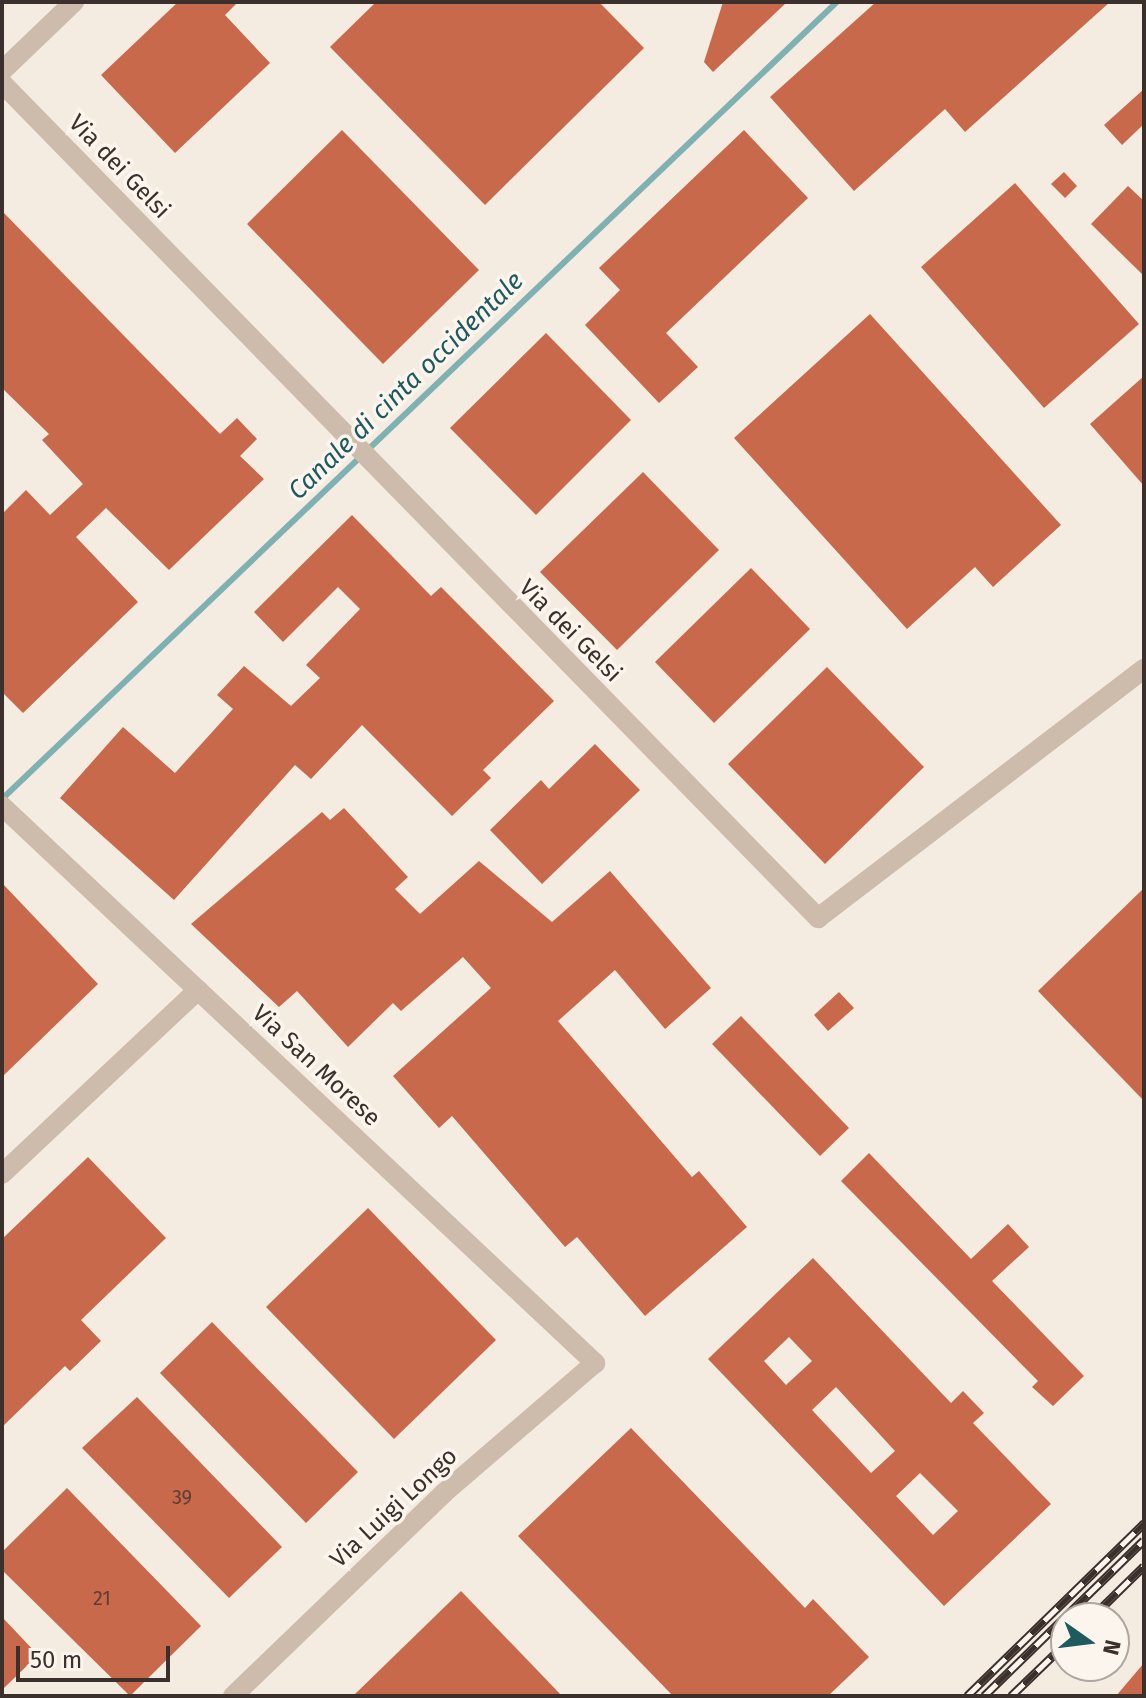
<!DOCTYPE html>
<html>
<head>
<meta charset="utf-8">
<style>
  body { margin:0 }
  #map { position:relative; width:1146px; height:1698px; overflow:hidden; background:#f4ebe1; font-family:"Fira Sans",sans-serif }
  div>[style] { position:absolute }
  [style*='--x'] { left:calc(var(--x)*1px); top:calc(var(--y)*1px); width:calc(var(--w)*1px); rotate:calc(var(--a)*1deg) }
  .stream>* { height:6px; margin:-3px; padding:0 3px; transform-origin:3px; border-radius:3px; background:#7fb0b2 }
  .building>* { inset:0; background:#c8694b }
  .minor>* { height:20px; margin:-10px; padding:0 10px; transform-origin:10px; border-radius:10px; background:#cdbbac }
  .rail>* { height:9px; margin-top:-4.5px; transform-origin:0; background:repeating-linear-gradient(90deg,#fbf5ee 0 18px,#3b302b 0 36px); box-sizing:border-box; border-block:2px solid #3b302b }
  span { translate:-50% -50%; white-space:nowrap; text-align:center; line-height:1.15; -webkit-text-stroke:7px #fbf5ee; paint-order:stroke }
  .number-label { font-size:20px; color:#5e3e33 }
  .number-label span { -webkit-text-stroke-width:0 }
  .street-label { font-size:24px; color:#3b302b }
  .water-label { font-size:26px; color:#1f5a5e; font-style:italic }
  .frame { position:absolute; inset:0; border:4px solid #3b302b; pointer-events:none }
  .north { position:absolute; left:1050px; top:1602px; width:80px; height:80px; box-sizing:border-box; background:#fbf5ee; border:2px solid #aea6a0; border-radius:50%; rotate:104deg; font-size:22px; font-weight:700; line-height:32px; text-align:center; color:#3b302b }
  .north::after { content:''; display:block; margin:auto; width:28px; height:36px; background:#1f5a5e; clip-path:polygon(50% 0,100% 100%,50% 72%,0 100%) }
  .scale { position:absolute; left:16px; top:1646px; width:154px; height:36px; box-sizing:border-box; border:4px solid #3b302b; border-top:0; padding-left:10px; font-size:24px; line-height:28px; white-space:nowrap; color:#3b302b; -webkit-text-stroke:6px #fbf5ee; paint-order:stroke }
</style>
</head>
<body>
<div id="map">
  <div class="stream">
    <i style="--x:2;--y:799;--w:1154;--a:-43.67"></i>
  </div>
  <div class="building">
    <i style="clip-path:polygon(178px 2px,238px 2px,225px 15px,270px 63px,175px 153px,101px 75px)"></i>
    <i style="clip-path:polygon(376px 2px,599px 2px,644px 48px,485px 205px,330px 47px)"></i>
    <i style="clip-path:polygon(723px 2px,787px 2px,713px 72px,704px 62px)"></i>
    <i style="clip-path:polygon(876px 2px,1110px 2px,965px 132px,945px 109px,854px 191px,770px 97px)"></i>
    <i style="clip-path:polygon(1144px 89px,1144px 124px,1122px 145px,1104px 125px)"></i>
    <i style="clip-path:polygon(342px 130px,479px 270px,383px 364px,247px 224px)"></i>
    <i style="clip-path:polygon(744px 130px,808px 198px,666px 333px,698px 367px,659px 403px,585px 325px,620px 290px,599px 268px)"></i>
    <i style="clip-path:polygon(1064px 172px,1077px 186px,1065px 198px,1051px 184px)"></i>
    <i style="clip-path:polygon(1015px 183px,1139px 324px,1044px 408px,921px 267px)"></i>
    <i style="clip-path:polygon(1128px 186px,1144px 201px,1144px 276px,1091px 224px)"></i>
    <i style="clip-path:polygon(2px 211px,220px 434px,237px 418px,257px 439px,240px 456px,264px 479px,169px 570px,106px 508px,76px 537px,138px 602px,23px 713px,2px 692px,2px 514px,26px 490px,50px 515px,83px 484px,42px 440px,49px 434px,2px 388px)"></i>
    <i style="clip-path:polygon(870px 314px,1061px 525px,993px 587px,975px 567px,907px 629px,734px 438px)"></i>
    <i style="clip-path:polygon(546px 333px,631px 420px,536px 515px,450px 428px)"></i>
    <i style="clip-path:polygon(1144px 376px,1144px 486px,1090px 424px)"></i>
    <i style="clip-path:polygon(643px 472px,719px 550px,617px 650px,540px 572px)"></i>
    <i style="clip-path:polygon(352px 515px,431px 596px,441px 587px,554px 701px,483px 770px,491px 778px,452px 816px,362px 725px,311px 779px,295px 765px,174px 900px,60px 798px,123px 727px,175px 773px,233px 709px,217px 695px,244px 666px,291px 706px,320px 678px,306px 665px,360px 609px,338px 587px,283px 642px,254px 612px)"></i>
    <i style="clip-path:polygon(751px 568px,810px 629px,714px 723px,655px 662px)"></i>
    <i style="clip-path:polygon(827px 667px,924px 767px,825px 864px,728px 764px)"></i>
    <i style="clip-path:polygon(595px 744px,640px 790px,542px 884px,490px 830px,541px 780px,549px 789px)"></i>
    <i style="clip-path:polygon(344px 808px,408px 877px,395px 889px,420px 914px,479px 861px,552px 922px,610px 871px,711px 988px,665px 1029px,615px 970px,558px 1021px,692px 1177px,699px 1171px,747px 1227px,645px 1316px,577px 1237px,565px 1247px,452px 1116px,439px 1128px,393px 1076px,491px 988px,463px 957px,401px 1011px,393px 1003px,348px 1047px,297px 991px,279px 1007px,191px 924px,322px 812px,330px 820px)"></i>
    <i style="clip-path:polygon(2px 883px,98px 984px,2px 1077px)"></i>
    <i style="clip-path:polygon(1144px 888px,1144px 1101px,1038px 991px)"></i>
    <i style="clip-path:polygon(839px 992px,854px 1008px,828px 1031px,814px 1015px)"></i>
    <i style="clip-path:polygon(741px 1016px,849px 1128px,820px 1156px,712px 1044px)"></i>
    <i style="clip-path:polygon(869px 1153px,971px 1259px,1008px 1224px,1029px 1247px,992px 1281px,1084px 1376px,1053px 1406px,1032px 1387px,1038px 1381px,841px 1181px)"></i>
    <i style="clip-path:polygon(88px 1157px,166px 1238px,81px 1320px,101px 1341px,70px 1371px,65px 1366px,2px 1427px,2px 1239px)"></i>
    <i style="clip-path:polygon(368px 1208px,496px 1340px,394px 1439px,266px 1307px)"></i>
    <i style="clip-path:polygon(evenodd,813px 1258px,951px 1403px,963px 1391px,984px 1413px,973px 1423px,1051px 1504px,944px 1606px,708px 1359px,813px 1258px,789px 1337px,812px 1361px,786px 1385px,764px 1361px,789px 1337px,813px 1258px,836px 1387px,895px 1451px,871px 1473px,812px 1410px,836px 1387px,813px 1258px,920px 1473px,958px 1511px,933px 1535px,896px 1496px,920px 1473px)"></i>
    <i style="clip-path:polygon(212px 1322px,358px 1472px,306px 1523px,160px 1373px)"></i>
    <i style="clip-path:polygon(137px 1397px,282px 1547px,229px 1598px,82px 1448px)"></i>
    <i style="clip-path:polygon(631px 1428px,805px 1608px,813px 1599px,869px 1657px,828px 1696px,673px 1696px,518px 1536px)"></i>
    <i style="clip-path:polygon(67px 1488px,201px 1626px,130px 1696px,2px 1570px,2px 1552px)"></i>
    <i style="clip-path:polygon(461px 1591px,562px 1696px,353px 1696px)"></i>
    <i style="clip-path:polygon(2px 1617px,38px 1655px,2px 1690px)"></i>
    <i style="clip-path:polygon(1144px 1663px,1144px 1696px,1116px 1696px)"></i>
  </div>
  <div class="minor">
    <i style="--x:2;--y:71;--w:100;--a:-43.8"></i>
    <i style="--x:2;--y:83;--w:1168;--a:45.66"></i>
    <i style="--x:818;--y:918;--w:410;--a:-37.4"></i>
    <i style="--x:2;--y:806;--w:814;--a:43.21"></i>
    <i style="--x:595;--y:1363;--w:199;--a:139.3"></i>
    <i style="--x:444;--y:1493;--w:293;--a:136.1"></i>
    <i style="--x:2;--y:1174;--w:269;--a:-43.2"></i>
  </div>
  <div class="rail">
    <i style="--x:1091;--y:1618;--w:74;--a:-44.5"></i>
    <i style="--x:967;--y:1696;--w:248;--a:-44.3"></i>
    <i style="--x:984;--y:1696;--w:223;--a:-44.3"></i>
    <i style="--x:1011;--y:1696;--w:76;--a:-43.9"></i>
  </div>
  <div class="number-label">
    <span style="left:182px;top:1497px">39</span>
    <span style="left:102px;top:1598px">21</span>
  </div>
  <div class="street-label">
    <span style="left:119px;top:167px;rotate:46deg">Via dei Gelsi</span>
    <span style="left:570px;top:631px;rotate:45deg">Via dei Gelsi</span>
    <span style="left:316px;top:1066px;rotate:43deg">Via San Morese</span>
    <span style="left:394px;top:1508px;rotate:-43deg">Via Luigi Longo</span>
  </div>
  <div class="water-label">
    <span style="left:406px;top:386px;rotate:-44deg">Canale di cinta occidentale</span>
  </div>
  <div class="frame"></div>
  <div class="north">N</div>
  <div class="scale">50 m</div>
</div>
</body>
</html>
